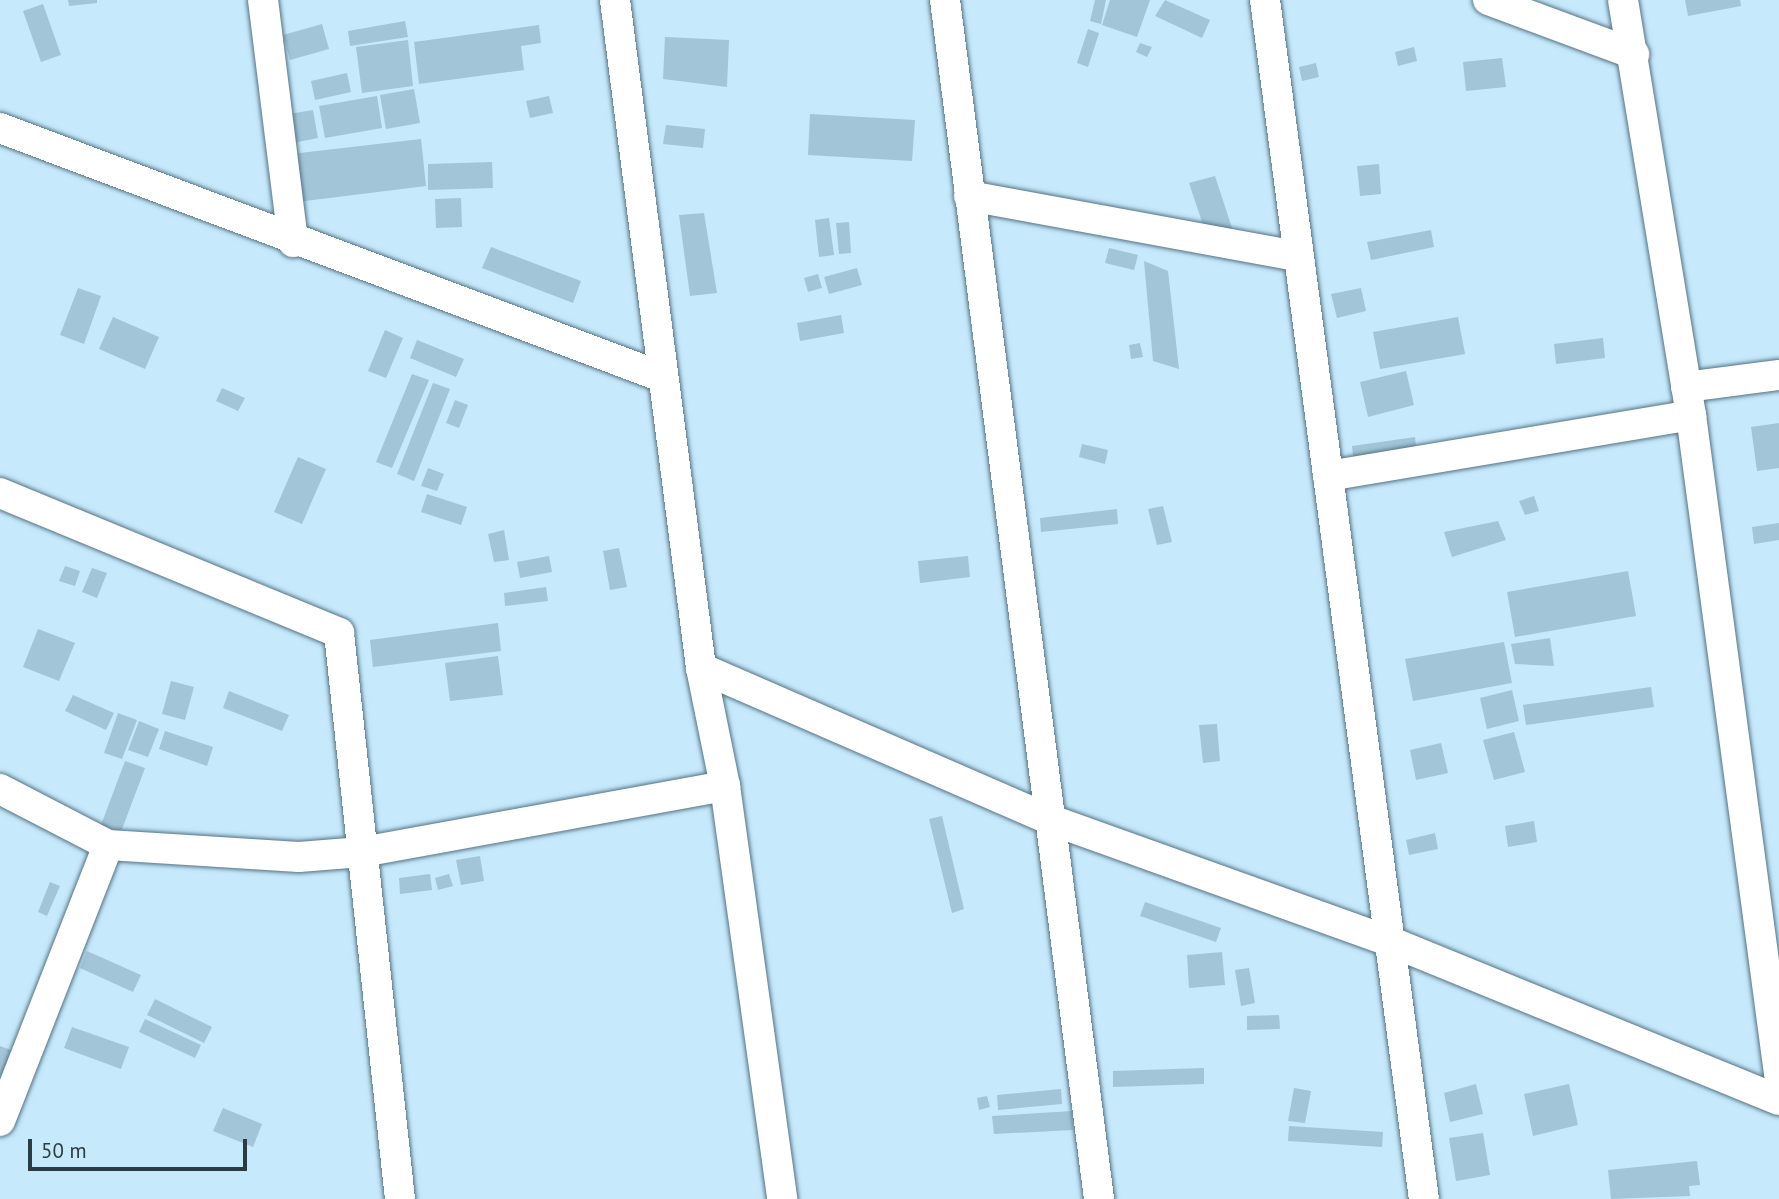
<!DOCTYPE html>
<html>
<head>
<meta charset="utf-8">
<style>
  body { margin:0 }
  #map { position:relative; width:1779px; height:1199px; overflow:hidden; background:#c6e9fc; font-family:"PT Sans",sans-serif }
  div>[style] { position:absolute }
  [style*='--x'] { left:calc(var(--x)*1px); top:calc(var(--y)*1px); width:calc(var(--w)*1px); rotate:calc(var(--a)*1deg) }
  .building>* { inset:0; background:#a3c5d8 }
  .roads { filter:drop-shadow(0 0 2px #547384) drop-shadow(0 0 2px #547384) }
  .minor>* { height:30px; margin:-15px; padding:0 15px; transform-origin:15px; border-radius:15px; background:#fff }
  span { translate:-50% -50%; white-space:nowrap; text-align:center; line-height:1.15; -webkit-text-stroke:6px #c6e9fc; paint-order:stroke }
  .scale { position:absolute; left:28px; top:1139px; width:219px; height:32px; box-sizing:border-box; border:4px solid #2c3a41; border-top:0; padding-left:9px; font-size:21px; line-height:24px; white-space:nowrap; color:#2c3a41; -webkit-text-stroke:5px #c6e9fc; paint-order:stroke }
</style>
</head>
<body>
<div id="map">
  <div class="building">
    <i style="clip-path:polygon(68px 0,97px 0,97px 3px,69px 6px)"></i>
    <i style="clip-path:polygon(1095px 0,1106px 0,1101px 24px,1090px 21px)"></i>
    <i style="clip-path:polygon(1110px 0,1150px 0,1137px 37px,1102px 25px)"></i>
    <i style="clip-path:polygon(1165px 0,1210px 20px,1202px 38px,1155px 16px)"></i>
    <i style="clip-path:polygon(1685px 0,1740px 0,1741px 6px,1688px 16px)"></i>
    <i style="clip-path:polygon(43px 4px,61px 55px,41px 62px,23px 11px)"></i>
    <i style="clip-path:polygon(405px 21px,408px 37px,350px 46px,348px 31px)"></i>
    <i style="clip-path:polygon(322px 24px,329px 49px,290px 60px,283px 35px)"></i>
    <i style="clip-path:polygon(539px 25px,541px 43px,521px 46px,524px 70px,419px 84px,414px 42px)"></i>
    <i style="clip-path:polygon(1088px 29px,1099px 33px,1088px 67px,1077px 63px)"></i>
    <i style="clip-path:polygon(665px 37px,729px 40px,727px 87px,663px 79px)"></i>
    <i style="clip-path:polygon(408px 40px,413px 86px,362px 93px,356px 47px)"></i>
    <i style="clip-path:polygon(1140px 43px,1152px 47px,1147px 57px,1136px 52px)"></i>
    <i style="clip-path:polygon(1414px 47px,1417px 61px,1398px 66px,1395px 52px)"></i>
    <i style="clip-path:polygon(1502px 58px,1506px 87px,1466px 91px,1463px 62px)"></i>
    <i style="clip-path:polygon(1316px 63px,1319px 77px,1302px 81px,1299px 67px)"></i>
    <i style="clip-path:polygon(347px 73px,351px 92px,315px 100px,311px 81px)"></i>
    <i style="clip-path:polygon(414px 89px,420px 123px,386px 129px,380px 95px)"></i>
    <i style="clip-path:polygon(377px 96px,382px 128px,325px 138px,319px 106px)"></i>
    <i style="clip-path:polygon(549px 96px,553px 113px,530px 118px,526px 101px)"></i>
    <i style="clip-path:polygon(313px 110px,318px 138px,288px 144px,283px 115px)"></i>
    <i style="clip-path:polygon(810px 114px,915px 120px,912px 161px,808px 155px)"></i>
    <i style="clip-path:polygon(666px 125px,705px 129px,703px 148px,663px 144px)"></i>
    <i style="clip-path:polygon(421px 139px,426px 186px,297px 202px,291px 154px)"></i>
    <i style="clip-path:polygon(492px 162px,493px 188px,428px 190px,428px 164px)"></i>
    <i style="clip-path:polygon(1379px 164px,1381px 194px,1360px 196px,1357px 166px)"></i>
    <i style="clip-path:polygon(1215px 176px,1233px 231px,1207px 237px,1189px 183px)"></i>
    <i style="clip-path:polygon(461px 198px,462px 227px,436px 228px,435px 199px)"></i>
    <i style="clip-path:polygon(704px 213px,717px 293px,690px 296px,679px 215px)"></i>
    <i style="clip-path:polygon(829px 218px,834px 255px,819px 257px,815px 220px)"></i>
    <i style="clip-path:polygon(849px 222px,851px 253px,839px 254px,836px 223px)"></i>
    <i style="clip-path:polygon(1431px 230px,1434px 247px,1371px 260px,1367px 242px)"></i>
    <i style="clip-path:polygon(491px 247px,581px 281px,573px 303px,482px 268px)"></i>
    <i style="clip-path:polygon(1109px 248px,1138px 255px,1134px 270px,1105px 263px)"></i>
    <i style="clip-path:polygon(1144px 261px,1168px 271px,1179px 369px,1153px 361px)"></i>
    <i style="clip-path:polygon(857px 268px,862px 285px,829px 294px,824px 277px)"></i>
    <i style="clip-path:polygon(818px 274px,822px 288px,808px 292px,804px 278px)"></i>
    <i style="clip-path:polygon(78px 288px,101px 296px,84px 344px,60px 335px)"></i>
    <i style="clip-path:polygon(1361px 288px,1366px 311px,1337px 318px,1331px 294px)"></i>
    <i style="clip-path:polygon(841px 315px,844px 333px,800px 341px,797px 323px)"></i>
    <i style="clip-path:polygon(113px 317px,159px 337px,145px 369px,99px 349px)"></i>
    <i style="clip-path:polygon(1458px 317px,1465px 354px,1380px 369px,1373px 332px)"></i>
    <i style="clip-path:polygon(385px 330px,403px 338px,386px 378px,368px 371px)"></i>
    <i style="clip-path:polygon(1603px 338px,1605px 358px,1556px 364px,1554px 344px)"></i>
    <i style="clip-path:polygon(417px 340px,464px 359px,456px 377px,410px 358px)"></i>
    <i style="clip-path:polygon(1140px 343px,1143px 357px,1131px 359px,1129px 345px)"></i>
    <i style="clip-path:polygon(1406px 371px,1414px 405px,1368px 417px,1360px 382px)"></i>
    <i style="clip-path:polygon(412px 374px,429px 380px,392px 468px,376px 462px)"></i>
    <i style="clip-path:polygon(433px 383px,450px 389px,414px 481px,397px 474px)"></i>
    <i style="clip-path:polygon(222px 388px,245px 398px,238px 411px,216px 401px)"></i>
    <i style="clip-path:polygon(455px 400px,468px 405px,459px 428px,446px 423px)"></i>
    <i style="clip-path:polygon(1779px 423px,1779px 468px,1757px 471px,1751px 427px)"></i>
    <i style="clip-path:polygon(1415px 437px,1417px 455px,1354px 464px,1352px 446px)"></i>
    <i style="clip-path:polygon(1082px 444px,1108px 450px,1105px 464px,1079px 457px)"></i>
    <i style="clip-path:polygon(298px 457px,326px 469px,302px 524px,274px 512px)"></i>
    <i style="clip-path:polygon(428px 468px,444px 474px,437px 491px,421px 486px)"></i>
    <i style="clip-path:polygon(427px 494px,467px 507px,461px 525px,421px 512px)"></i>
    <i style="clip-path:polygon(1534px 496px,1539px 511px,1525px 515px,1519px 501px)"></i>
    <i style="clip-path:polygon(1163px 506px,1172px 542px,1157px 545px,1148px 509px)"></i>
    <i style="clip-path:polygon(1117px 509px,1118px 524px,1041px 532px,1040px 518px)"></i>
    <i style="clip-path:polygon(1498px 521px,1506px 540px,1452px 557px,1444px 532px)"></i>
    <i style="clip-path:polygon(1779px 523px,1779px 540px,1754px 544px,1752px 527px)"></i>
    <i style="clip-path:polygon(504px 530px,509px 560px,494px 562px,488px 534px)"></i>
    <i style="clip-path:polygon(619px 548px,627px 587px,610px 590px,603px 551px)"></i>
    <i style="clip-path:polygon(549px 556px,552px 572px,520px 578px,517px 562px)"></i>
    <i style="clip-path:polygon(968px 556px,970px 577px,920px 583px,918px 561px)"></i>
    <i style="clip-path:polygon(65px 566px,80px 571px,75px 586px,59px 581px)"></i>
    <i style="clip-path:polygon(92px 568px,107px 573px,97px 598px,82px 592px)"></i>
    <i style="clip-path:polygon(1628px 571px,1636px 616px,1515px 637px,1507px 592px)"></i>
    <i style="clip-path:polygon(546px 587px,548px 601px,505px 606px,504px 593px)"></i>
    <i style="clip-path:polygon(498px 623px,501px 651px,373px 667px,370px 640px)"></i>
    <i style="clip-path:polygon(38px 629px,75px 643px,59px 681px,23px 667px)"></i>
    <i style="clip-path:polygon(1550px 638px,1554px 666px,1515px 664px,1511px 644px)"></i>
    <i style="clip-path:polygon(1504px 642px,1512px 683px,1413px 701px,1405px 659px)"></i>
    <i style="clip-path:polygon(498px 656px,503px 695px,450px 701px,445px 663px)"></i>
    <i style="clip-path:polygon(171px 681px,194px 687px,185px 720px,162px 714px)"></i>
    <i style="clip-path:polygon(1651px 687px,1654px 707px,1526px 725px,1523px 705px)"></i>
    <i style="clip-path:polygon(1512px 690px,1519px 721px,1487px 729px,1480px 698px)"></i>
    <i style="clip-path:polygon(229px 691px,289px 715px,282px 731px,223px 708px)"></i>
    <i style="clip-path:polygon(73px 695px,114px 713px,106px 730px,65px 711px)"></i>
    <i style="clip-path:polygon(118px 713px,137px 720px,122px 759px,104px 753px)"></i>
    <i style="clip-path:polygon(139px 721px,159px 729px,148px 757px,128px 750px)"></i>
    <i style="clip-path:polygon(1217px 724px,1220px 761px,1203px 763px,1199px 725px)"></i>
    <i style="clip-path:polygon(165px 731px,213px 747px,207px 766px,159px 749px)"></i>
    <i style="clip-path:polygon(1514px 732px,1525px 772px,1494px 780px,1483px 740px)"></i>
    <i style="clip-path:polygon(1441px 743px,1448px 773px,1416px 780px,1410px 750px)"></i>
    <i style="clip-path:polygon(125px 761px,145px 768px,121px 832px,101px 825px)"></i>
    <i style="clip-path:polygon(942px 816px,964px 909px,952px 913px,929px 819px)"></i>
    <i style="clip-path:polygon(1534px 821px,1537px 842px,1508px 847px,1505px 826px)"></i>
    <i style="clip-path:polygon(1435px 833px,1438px 849px,1409px 855px,1406px 840px)"></i>
    <i style="clip-path:polygon(480px 856px,484px 881px,461px 885px,456px 860px)"></i>
    <i style="clip-path:polygon(430px 874px,432px 890px,400px 894px,399px 878px)"></i>
    <i style="clip-path:polygon(449px 874px,453px 886px,438px 890px,435px 878px)"></i>
    <i style="clip-path:polygon(50px 882px,60px 886px,47px 916px,38px 912px)"></i>
    <i style="clip-path:polygon(1145px 902px,1221px 928px,1216px 942px,1140px 916px)"></i>
    <i style="clip-path:polygon(87px 951px,141px 975px,133px 992px,80px 968px)"></i>
    <i style="clip-path:polygon(1222px 952px,1225px 985px,1189px 988px,1187px 955px)"></i>
    <i style="clip-path:polygon(1249px 968px,1255px 1003px,1241px 1006px,1235px 970px)"></i>
    <i style="clip-path:polygon(155px 999px,212px 1027px,204px 1043px,147px 1015px)"></i>
    <i style="clip-path:polygon(1279px 1015px,1280px 1029px,1247px 1030px,1247px 1016px)"></i>
    <i style="clip-path:polygon(145px 1019px,201px 1045px,195px 1058px,139px 1032px)"></i>
    <i style="clip-path:polygon(72px 1027px,129px 1047px,121px 1069px,64px 1048px)"></i>
    <i style="clip-path:polygon(0 1046px,11px 1050px,0 1080px)"></i>
    <i style="clip-path:polygon(1204px 1068px,1204px 1084px,1113px 1087px,1113px 1071px)"></i>
    <i style="clip-path:polygon(1476px 1084px,1483px 1114px,1450px 1122px,1444px 1093px)"></i>
    <i style="clip-path:polygon(1569px 1084px,1578px 1125px,1533px 1136px,1524px 1094px)"></i>
    <i style="clip-path:polygon(1294px 1088px,1311px 1091px,1305px 1123px,1288px 1121px)"></i>
    <i style="clip-path:polygon(1061px 1089px,1062px 1104px,998px 1110px,997px 1095px)"></i>
    <i style="clip-path:polygon(987px 1096px,990px 1107px,979px 1110px,977px 1098px)"></i>
    <i style="clip-path:polygon(223px 1108px,262px 1124px,253px 1147px,213px 1131px)"></i>
    <i style="clip-path:polygon(1072px 1111px,1073px 1130px,994px 1134px,992px 1116px)"></i>
    <i style="clip-path:polygon(1289px 1126px,1383px 1132px,1382px 1147px,1288px 1141px)"></i>
    <i style="clip-path:polygon(1483px 1133px,1490px 1175px,1456px 1181px,1449px 1138px)"></i>
    <i style="clip-path:polygon(1697px 1161px,1700px 1185px,1689px 1186px,1690px 1196px,1611px 1199px,1608px 1170px)"></i>
  </div>
  <div class="roads">
    <div class="minor">
      <i style="--x:263;--y:0;--w:244;--a:82.9"></i>
      <i style="--x:615;--y:0;--w:674;--a:82.66"></i>
      <i style="--x:701;--y:668;--w:120;--a:78.5"></i>
      <i style="--x:725;--y:786;--w:417;--a:82.1"></i>
      <i style="--x:945;--y:0;--w:1209;--a:82.68"></i>
      <i style="--x:1265;--y:0;--w:1209;--a:82.45"></i>
      <i style="--x:1488;--y:0;--w:156;--a:20.3"></i>
      <i style="--x:1623;--y:0;--w:421;--a:80.7"></i>
      <i style="--x:1691;--y:415;--w:665;--a:82.39"></i>
      <i style="--x:0;--y:128;--w:707;--a:20.61"></i>
      <i style="--x:969;--y:196;--w:333;--a:10.4"></i>
      <i style="--x:1686;--y:387;--w:94;--a:-7.4"></i>
      <i style="--x:1328;--y:476;--w:368;--a:-9.5"></i>
      <i style="--x:0;--y:493;--w:367;--a:22.4"></i>
      <i style="--x:339;--y:633;--w:569;--a:83.85"></i>
      <i style="--x:701;--y:668;--w:382;--a:23.5"></i>
      <i style="--x:1051;--y:820;--w:364;--a:19.7"></i>
      <i style="--x:1394;--y:943;--w:416;--a:22.2"></i>
      <i style="--x:0;--y:789;--w:122;--a:27.4"></i>
      <i style="--x:108;--y:845;--w:191;--a:3.6"></i>
      <i style="--x:299;--y:857;--w:63;--a:-4.5"></i>
      <i style="--x:362;--y:852;--w:369;--a:-10.3"></i>
      <i style="--x:0;--y:1121;--w:296;--a:-68.6"></i>
    </div>
  </div>
  <div class="scale">50 m</div>
</div>
</body>
</html>
